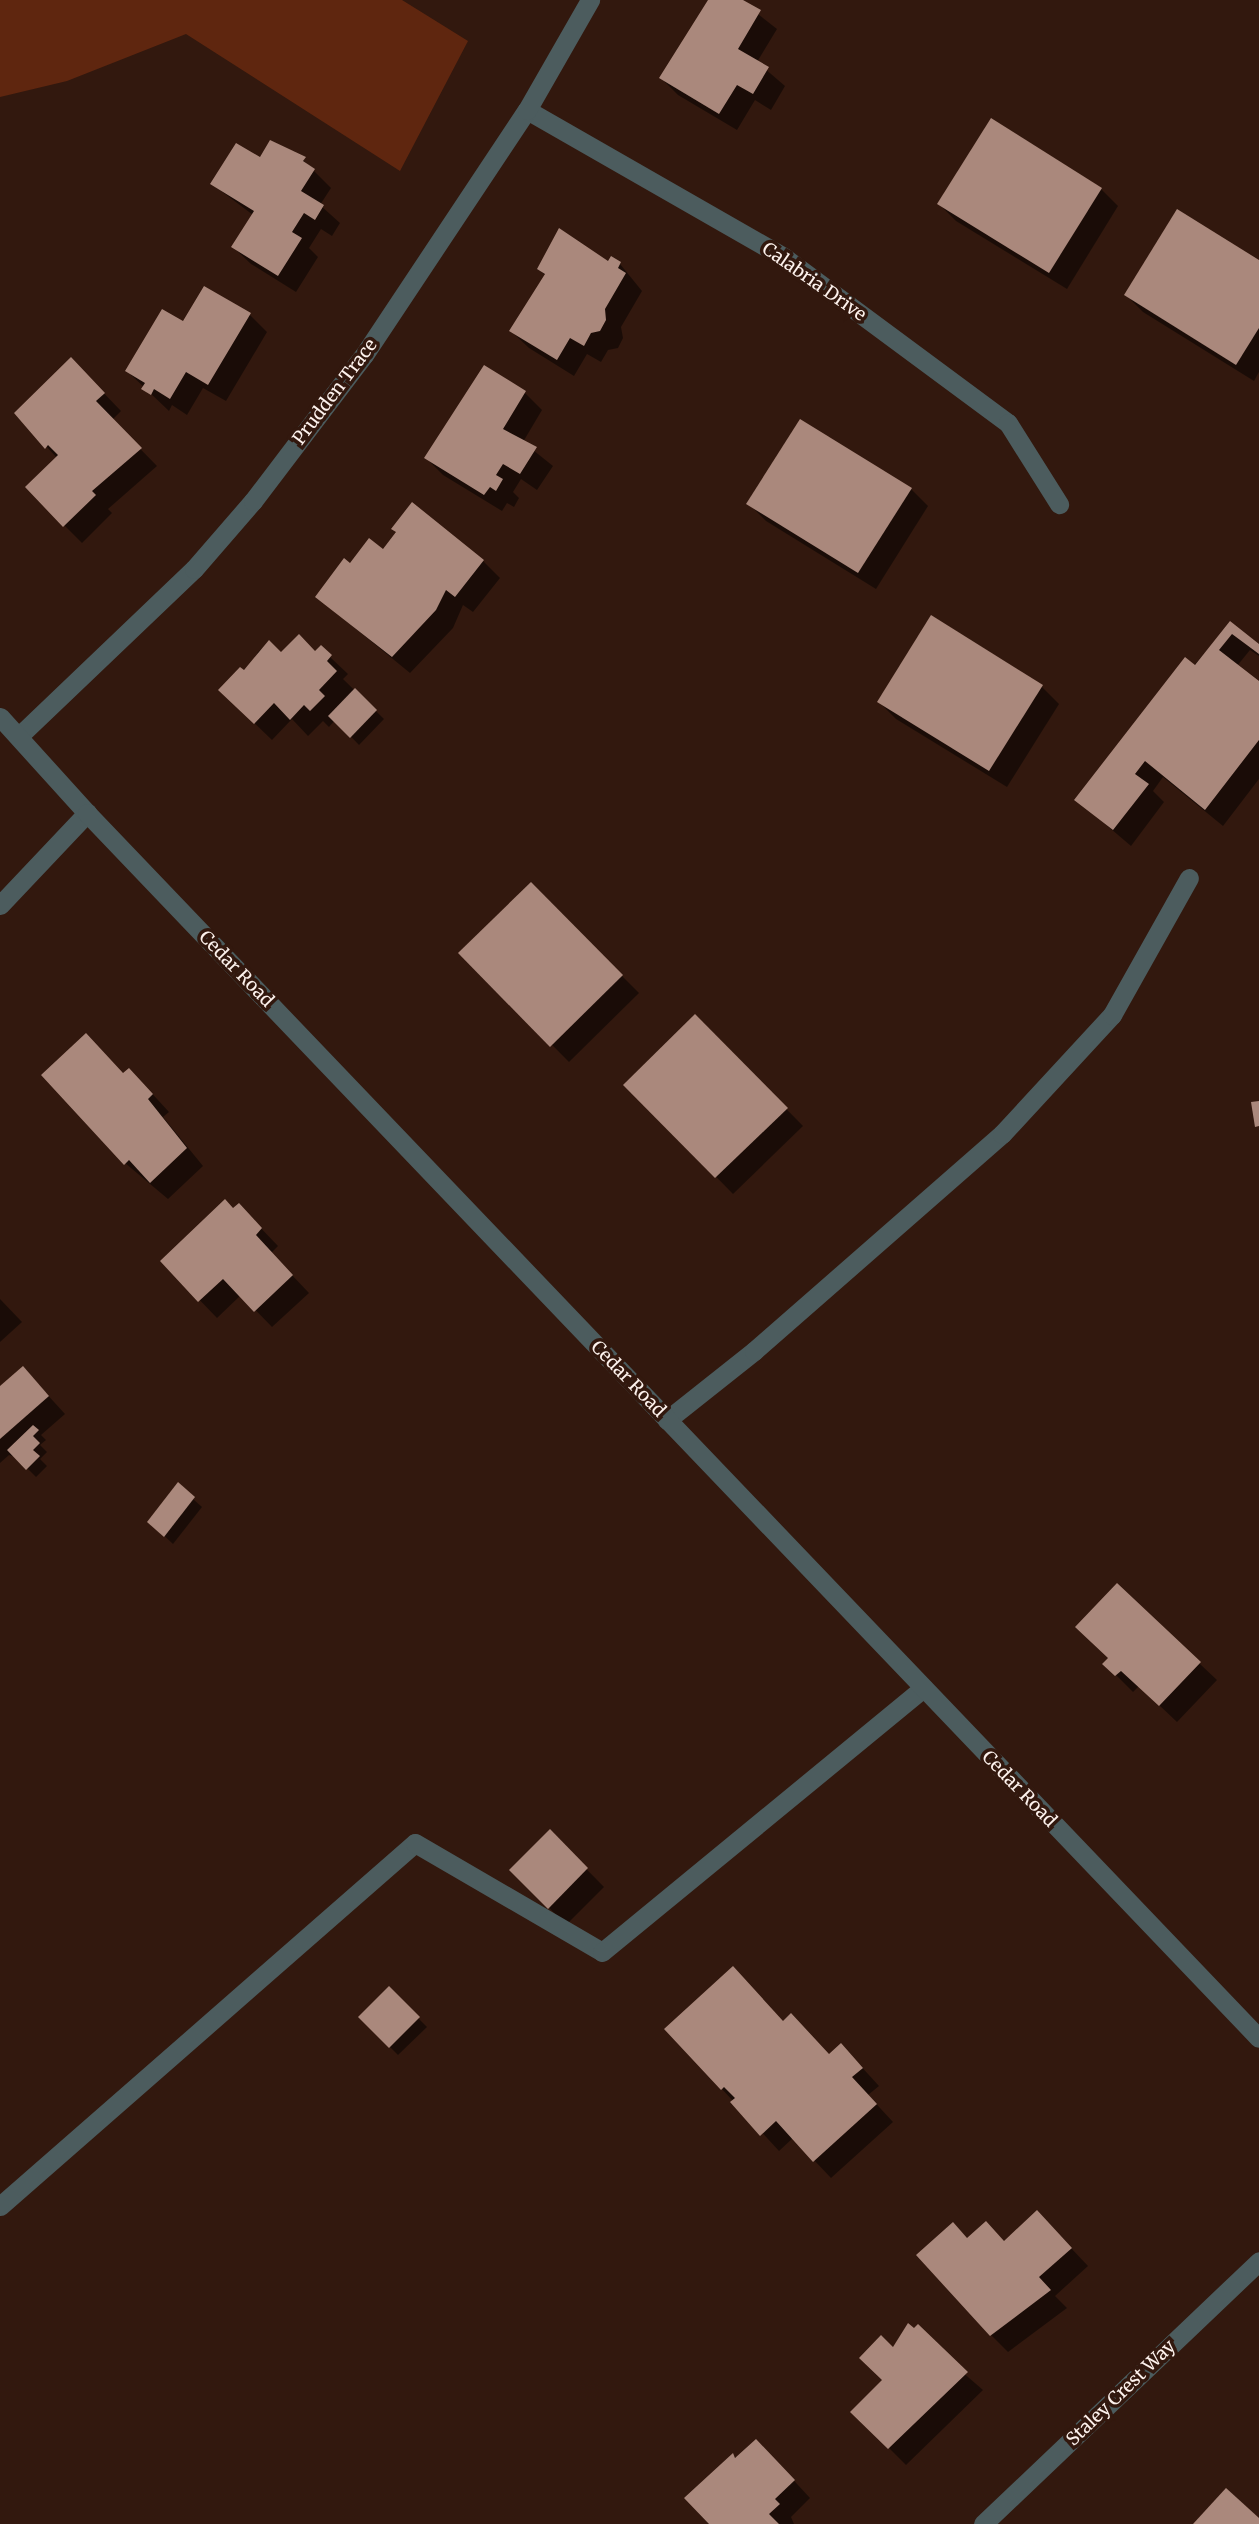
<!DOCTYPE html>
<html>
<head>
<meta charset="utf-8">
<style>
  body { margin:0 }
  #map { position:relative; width:1259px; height:2524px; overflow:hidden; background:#32180e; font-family:Merriweather,serif }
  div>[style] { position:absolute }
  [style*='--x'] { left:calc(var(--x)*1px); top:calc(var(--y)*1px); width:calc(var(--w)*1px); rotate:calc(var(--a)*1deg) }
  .green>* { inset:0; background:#5f260f }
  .shadow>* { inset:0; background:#0007 }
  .building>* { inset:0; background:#aa887c }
  .service>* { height:19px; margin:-9.5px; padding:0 9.5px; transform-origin:9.5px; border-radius:9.5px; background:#4c5c5e }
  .minor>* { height:19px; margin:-9.5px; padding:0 9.5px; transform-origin:9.5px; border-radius:9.5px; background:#4c5c5e }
  .tertiary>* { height:19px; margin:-9.5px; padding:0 9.5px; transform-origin:9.5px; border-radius:9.5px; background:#4c5c5e }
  span { translate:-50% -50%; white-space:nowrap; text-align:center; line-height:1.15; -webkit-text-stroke:7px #32180e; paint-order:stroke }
  .street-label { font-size:18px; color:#fdf2ed }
</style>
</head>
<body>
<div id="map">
  <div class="green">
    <i style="clip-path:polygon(0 0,402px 0,468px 41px,400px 171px,186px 34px,67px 81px,0 97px)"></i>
  </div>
  <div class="shadow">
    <i style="clip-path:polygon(710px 0,740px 0,777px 29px,757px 62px,785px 86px,771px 110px,755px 100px,737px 130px,678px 95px,661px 78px)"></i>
    <i style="clip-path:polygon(294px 151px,331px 188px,320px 205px,340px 223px,332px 236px,321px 229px,309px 248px,318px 257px,296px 292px,251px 264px,233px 247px,253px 215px,212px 184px,260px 160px,291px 155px)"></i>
    <i style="clip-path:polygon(1101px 189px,1118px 206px,1067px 289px,956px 221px,939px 204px)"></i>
    <i style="clip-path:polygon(1259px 262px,1259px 372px,1254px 381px,1143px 312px,1126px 295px)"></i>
    <i style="clip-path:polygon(609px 263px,620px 264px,642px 291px,621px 327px,623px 338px,618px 348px,608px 350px,601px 362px,587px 354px,574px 376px,529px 348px,511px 331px,546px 276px,539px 269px)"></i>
    <i style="clip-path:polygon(204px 288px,250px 315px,267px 332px,226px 401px,203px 388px,187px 415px,172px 405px,169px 411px,127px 371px,184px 324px)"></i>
    <i style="clip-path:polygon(71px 359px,121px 411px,112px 420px,157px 466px,108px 509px,112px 513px,82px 543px,27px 488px,57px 458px,16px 413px)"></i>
    <i style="clip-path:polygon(484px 367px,525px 393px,542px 410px,523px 442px,553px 466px,537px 490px,521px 479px,513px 492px,519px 498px,514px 507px,507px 503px,502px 511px,443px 475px,426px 458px)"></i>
    <i style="clip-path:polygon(911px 489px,928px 506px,876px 589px,766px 521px,749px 504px)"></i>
    <i style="clip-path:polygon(384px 551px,483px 561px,500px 578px,473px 612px,463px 605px,453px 628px,410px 673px,317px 597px,350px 565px)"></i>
    <i style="clip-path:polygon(932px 618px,1042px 687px,1059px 704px,1007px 787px,896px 719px,879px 702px)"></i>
    <i style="clip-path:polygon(1230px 624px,1259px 646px,1259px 656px,1250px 650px,1237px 666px,1259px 684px,1259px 779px,1223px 826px,1163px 777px,1153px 791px,1164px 802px,1131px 846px,1077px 800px)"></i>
    <i style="clip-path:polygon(269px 642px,281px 654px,330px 657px,348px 674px,343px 679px,384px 719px,359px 745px,335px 720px,329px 727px,323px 721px,308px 736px,292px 719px,272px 740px,220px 690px,260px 656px,257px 653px)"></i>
    <i style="clip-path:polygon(531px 885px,639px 993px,569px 1062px,461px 953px)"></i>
    <i style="clip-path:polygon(695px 1016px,803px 1126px,733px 1194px,626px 1085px)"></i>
    <i style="clip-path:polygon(124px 1075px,146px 1087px,169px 1112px,163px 1117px,203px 1166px,168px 1199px,125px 1163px)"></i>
    <i style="clip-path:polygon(233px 1210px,256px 1223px,278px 1246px,271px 1253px,309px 1293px,272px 1327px,241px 1295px,217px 1318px,162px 1261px)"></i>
    <i style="clip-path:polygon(0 1299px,22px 1322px,0 1342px)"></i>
    <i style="clip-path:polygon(23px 1368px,65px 1414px,41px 1435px,46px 1440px,40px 1445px,47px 1452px,40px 1459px,47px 1466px,36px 1477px,16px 1457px,9px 1455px,0 1463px,0 1389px)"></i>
    <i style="clip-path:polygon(193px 1499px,202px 1507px,173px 1544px,158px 1530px)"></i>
    <i style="clip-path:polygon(1117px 1586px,1217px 1680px,1177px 1722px,1139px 1686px,1133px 1692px,1105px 1664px,1110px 1659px)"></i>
    <i style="clip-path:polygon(550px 1832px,604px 1887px,566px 1925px,512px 1870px)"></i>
    <i style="clip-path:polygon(389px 1989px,427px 2027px,398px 2055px,360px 2017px)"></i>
    <i style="clip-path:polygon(783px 2022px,830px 2056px,858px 2063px,879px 2086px,868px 2095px,893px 2122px,831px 2178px,793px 2138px,779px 2151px,722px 2089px)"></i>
    <i style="clip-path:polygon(1054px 2230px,1088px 2266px,1055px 2296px,1067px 2308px,1008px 2352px,991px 2335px,968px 2239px,1005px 2242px)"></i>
    <i style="clip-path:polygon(909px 2326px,983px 2390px,906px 2465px,853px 2412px,884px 2380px,893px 2349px)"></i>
    <i style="clip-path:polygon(733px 2455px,737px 2459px,773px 2458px,810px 2498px,791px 2517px,794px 2524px,712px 2524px)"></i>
  </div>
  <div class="building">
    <i style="clip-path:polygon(708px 0,743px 0,761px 10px,738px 49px,769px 67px,753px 94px,737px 85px,719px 114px,659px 78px)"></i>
    <i style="clip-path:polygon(991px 118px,1102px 188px,1049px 273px,937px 204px)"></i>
    <i style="clip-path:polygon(270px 140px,306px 157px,303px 161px,315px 169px,301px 191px,324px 205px,315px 220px,304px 213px,292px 232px,302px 238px,278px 276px,231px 247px,254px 211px,210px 184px,236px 143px,260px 157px)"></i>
    <i style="clip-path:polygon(1177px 209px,1259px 260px,1259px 328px,1236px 365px,1124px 295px)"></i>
    <i style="clip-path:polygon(559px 228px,608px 261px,611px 256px,621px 262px,618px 268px,626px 273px,605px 309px,606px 320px,600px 331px,591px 333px,584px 346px,570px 338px,557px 360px,509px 331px,545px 274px,537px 269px)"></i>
    <i style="clip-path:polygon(204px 286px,251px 313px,208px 385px,186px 372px,170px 399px,154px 389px,151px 395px,141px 389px,145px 383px,125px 371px,162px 309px,183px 321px)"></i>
    <i style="clip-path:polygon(71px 357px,105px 393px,96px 401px,142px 448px,92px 491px,96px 495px,63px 527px,25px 487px,58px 455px,48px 445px,45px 449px,14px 413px)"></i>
    <i style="clip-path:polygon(484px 365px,526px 391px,503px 429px,537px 447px,520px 474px,503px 464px,496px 475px,503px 479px,496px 491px,490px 487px,484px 495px,424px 458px)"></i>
    <i style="clip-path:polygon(800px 419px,912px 488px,858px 573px,746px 504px)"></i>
    <i style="clip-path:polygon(412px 502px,484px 560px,455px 597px,446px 590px,436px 610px,392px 657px,315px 597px,344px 558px,350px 563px,369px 538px,383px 549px,396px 532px,391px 529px)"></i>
    <i style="clip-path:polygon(931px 615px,1043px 685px,989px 771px,877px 702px)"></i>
    <i style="clip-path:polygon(1230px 621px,1259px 644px,1259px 654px,1232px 634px,1219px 650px,1259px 681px,1259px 740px,1205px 810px,1145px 761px,1135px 774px,1149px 784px,1113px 830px,1074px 800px,1185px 657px,1195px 665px)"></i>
    <i style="clip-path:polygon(299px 634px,315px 651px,321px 645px,332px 655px,327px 661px,337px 671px,319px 690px,325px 696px,310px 711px,304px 705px,290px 720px,274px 703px,254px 724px,218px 690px,240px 667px,244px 670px,269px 640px,281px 652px)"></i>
    <i style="clip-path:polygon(355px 688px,377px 710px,350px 738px,328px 716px)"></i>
    <i style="clip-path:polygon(531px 882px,623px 975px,550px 1047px,458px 953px)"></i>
    <i style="clip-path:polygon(695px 1014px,788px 1108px,715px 1178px,623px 1085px)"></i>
    <i style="clip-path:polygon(86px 1033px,123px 1073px,129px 1068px,153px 1094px,148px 1099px,187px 1148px,150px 1183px,129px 1160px,124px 1165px,41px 1075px)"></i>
    <i style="clip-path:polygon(1259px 1101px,1259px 1126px,1255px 1127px,1251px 1102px)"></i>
    <i style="clip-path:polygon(225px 1199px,233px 1208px,239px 1203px,262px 1228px,256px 1235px,293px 1275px,254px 1312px,223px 1279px,198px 1302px,160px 1261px)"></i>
    <i style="clip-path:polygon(23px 1366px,49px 1396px,0 1439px,0 1386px)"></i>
    <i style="clip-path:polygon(33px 1425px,39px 1430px,33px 1436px,40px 1443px,33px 1450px,40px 1456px,26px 1470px,7px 1450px)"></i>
    <i style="clip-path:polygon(178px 1482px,195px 1497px,164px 1537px,147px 1522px)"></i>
    <i style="clip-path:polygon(1117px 1583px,1201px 1662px,1159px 1706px,1121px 1671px,1115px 1676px,1102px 1664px,1108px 1658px,1075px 1627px)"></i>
    <i style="clip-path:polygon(550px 1829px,588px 1868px,548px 1909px,509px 1870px)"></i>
    <i style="clip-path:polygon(733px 1966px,783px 2021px,791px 2013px,829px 2054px,841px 2043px,863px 2068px,852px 2077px,877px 2104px,813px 2162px,776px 2121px,760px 2136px,730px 2102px,735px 2098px,724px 2087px,721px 2090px,664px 2029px)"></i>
    <i style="clip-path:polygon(389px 1986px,420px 2017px,389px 2048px,358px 2017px)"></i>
    <i style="clip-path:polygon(1037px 2210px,1072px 2248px,1039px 2277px,1051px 2290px,990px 2336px,916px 2255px,953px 2222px,967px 2238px,986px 2221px,1004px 2241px)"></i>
    <i style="clip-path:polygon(908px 2323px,914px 2328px,918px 2324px,968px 2372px,888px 2449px,850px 2412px,882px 2380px,859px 2358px,881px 2335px,893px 2347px)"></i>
    <i style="clip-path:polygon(756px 2439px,795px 2480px,775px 2499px,780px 2504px,769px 2514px,779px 2524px,709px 2524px,684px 2498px,733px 2453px,735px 2458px)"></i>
    <i style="clip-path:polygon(1226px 2488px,1259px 2518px,1259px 2524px,1193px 2524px)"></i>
  </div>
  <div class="service">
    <i style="--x:0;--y:905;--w:127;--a:-46.6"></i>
    <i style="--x:667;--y:1420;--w:111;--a:-38.4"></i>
    <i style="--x:754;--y:1351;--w:330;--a:-41.2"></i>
    <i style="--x:1002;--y:1134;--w:162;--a:-47.3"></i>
    <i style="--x:1112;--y:1015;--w:157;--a:-60.7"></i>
    <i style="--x:0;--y:2206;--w:551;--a:-41.18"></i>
    <i style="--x:415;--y:1843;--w:216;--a:30.2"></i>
    <i style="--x:602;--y:1952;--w:416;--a:-39.4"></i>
  </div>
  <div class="minor">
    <i style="--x:527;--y:110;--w:297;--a:29.8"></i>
    <i style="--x:785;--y:258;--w:277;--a:36.5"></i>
    <i style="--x:1008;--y:423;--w:96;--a:57.8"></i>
    <i style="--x:19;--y:736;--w:242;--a:-43.7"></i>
    <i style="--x:194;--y:569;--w:90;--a:-49.1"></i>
    <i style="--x:253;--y:501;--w:183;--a:-52.8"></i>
    <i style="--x:364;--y:355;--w:294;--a:-56.4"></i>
    <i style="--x:527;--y:110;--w:127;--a:-60.2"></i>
    <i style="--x:983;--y:2524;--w:381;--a:-43.6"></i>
  </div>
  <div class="tertiary">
    <i style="--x:0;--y:717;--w:130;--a:47.8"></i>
    <i style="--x:87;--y:813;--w:1695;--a:46.27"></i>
  </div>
  <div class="street-label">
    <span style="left:814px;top:282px;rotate:35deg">Calabria Drive</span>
    <span style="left:335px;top:392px;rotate:-53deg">Prudden Trace</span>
    <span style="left:236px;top:969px;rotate:46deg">Cedar Road</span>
    <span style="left:628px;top:1379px;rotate:46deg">Cedar Road</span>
    <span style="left:1019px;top:1789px;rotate:46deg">Cedar Road</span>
    <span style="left:1121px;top:2393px;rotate:-44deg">Staley Crest Way</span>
  </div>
</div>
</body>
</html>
